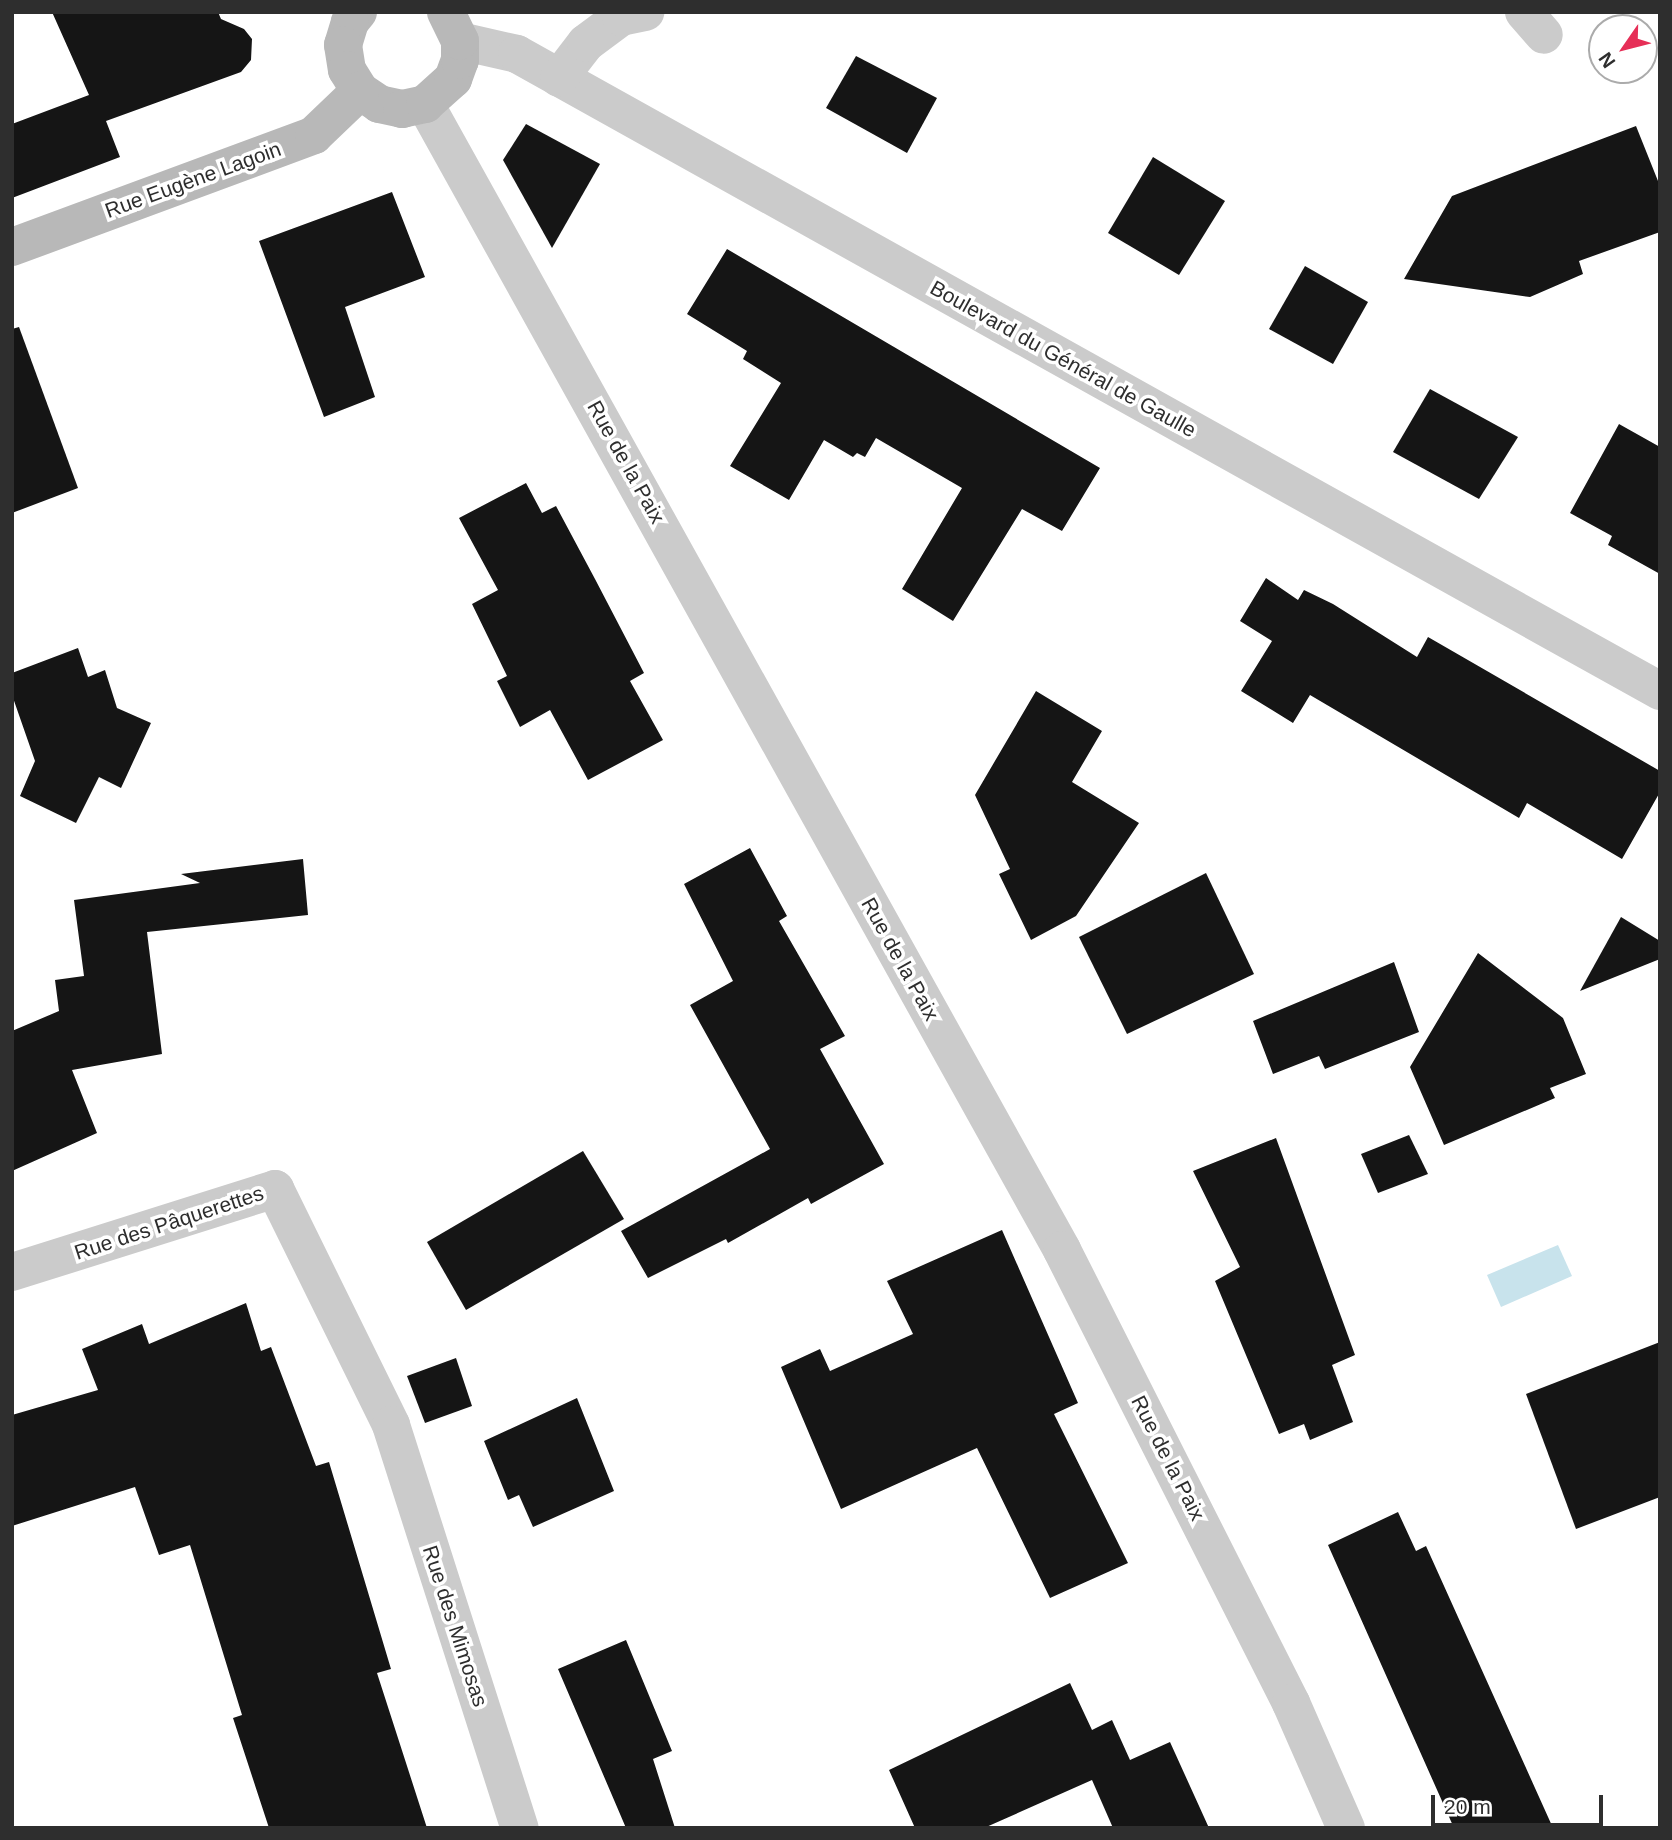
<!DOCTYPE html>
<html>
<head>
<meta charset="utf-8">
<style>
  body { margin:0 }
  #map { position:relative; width:1672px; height:1840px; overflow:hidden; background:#fff; font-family:Arial,sans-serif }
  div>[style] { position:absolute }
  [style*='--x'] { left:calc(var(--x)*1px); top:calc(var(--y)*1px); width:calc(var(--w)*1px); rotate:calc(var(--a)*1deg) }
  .water>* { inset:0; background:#c8e3ec }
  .building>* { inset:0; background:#151515 }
  .street>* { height:38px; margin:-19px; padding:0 19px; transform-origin:19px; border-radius:19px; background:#cbcbcb }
  .secondary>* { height:38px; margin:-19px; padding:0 19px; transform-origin:19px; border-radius:19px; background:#b8b8b8 }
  span { translate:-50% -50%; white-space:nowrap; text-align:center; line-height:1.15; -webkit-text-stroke:7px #fff; paint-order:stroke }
  .street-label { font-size:21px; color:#2e2e2e }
  .frame { position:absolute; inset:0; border:14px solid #2e2e2e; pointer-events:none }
  .north { position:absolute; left:1588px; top:14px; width:70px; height:70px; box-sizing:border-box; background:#fff; border:2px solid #ababab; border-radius:50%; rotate:235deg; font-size:19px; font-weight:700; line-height:28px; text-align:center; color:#2e2e2e }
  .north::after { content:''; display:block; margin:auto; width:24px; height:32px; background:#e62f57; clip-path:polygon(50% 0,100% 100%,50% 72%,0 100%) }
  .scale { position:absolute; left:1431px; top:1795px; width:172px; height:32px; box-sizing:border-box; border:4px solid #2e2e2e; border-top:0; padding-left:9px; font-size:21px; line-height:24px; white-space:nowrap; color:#2e2e2e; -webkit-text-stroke:5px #fff; paint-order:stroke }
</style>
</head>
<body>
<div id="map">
  <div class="water">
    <i style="clip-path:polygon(1558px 1245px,1572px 1276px,1501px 1307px,1487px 1275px)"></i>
  </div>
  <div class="building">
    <i style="clip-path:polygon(52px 12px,218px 12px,221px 19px,244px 29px,252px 39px,251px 60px,241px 72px,106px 121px,120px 157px,12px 198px,12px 124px,89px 95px)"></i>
    <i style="clip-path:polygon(856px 56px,937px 98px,907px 153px,826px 108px)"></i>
    <i style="clip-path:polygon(526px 124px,600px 164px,552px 248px,503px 160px)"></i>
    <i style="clip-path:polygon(1636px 126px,1660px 186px,1660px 232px,1579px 261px,1583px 274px,1530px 297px,1404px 279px,1452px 196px)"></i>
    <i style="clip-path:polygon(1153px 157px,1225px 201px,1179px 275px,1108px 233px)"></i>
    <i style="clip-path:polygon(392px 192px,425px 277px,345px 307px,375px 397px,324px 417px,259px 241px)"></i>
    <i style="clip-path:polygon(727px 249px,1100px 468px,1062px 531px,1022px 509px,953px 621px,902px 589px,962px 488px,876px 438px,865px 457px,857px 453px,853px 457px,824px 440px,789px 500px,730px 466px,781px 383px,743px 359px,747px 351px,687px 314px)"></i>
    <i style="clip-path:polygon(1305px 266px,1368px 302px,1333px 364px,1269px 329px)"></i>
    <i style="clip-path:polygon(19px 327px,78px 488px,12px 513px,12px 329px)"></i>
    <i style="clip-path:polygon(1430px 389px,1518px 437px,1479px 499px,1393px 452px)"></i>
    <i style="clip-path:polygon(1619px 424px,1660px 447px,1660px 574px,1608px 545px,1612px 536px,1570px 513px)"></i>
    <i style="clip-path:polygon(526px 483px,542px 513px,556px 506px,595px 579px,644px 673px,630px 681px,663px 740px,588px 780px,550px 710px,520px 727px,497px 681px,507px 676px,472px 604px,498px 590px,459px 518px)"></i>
    <i style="clip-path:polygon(1266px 578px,1298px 600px,1304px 590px,1333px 604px,1417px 657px,1428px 637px,1660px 771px,1660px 792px,1622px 859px,1527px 803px,1519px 818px,1310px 695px,1293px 723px,1241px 691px,1272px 641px,1240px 621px)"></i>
    <i style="clip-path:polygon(78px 648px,88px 677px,105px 670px,117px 708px,151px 723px,121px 788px,99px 777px,76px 823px,20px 796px,35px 761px,12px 695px,12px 673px)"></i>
    <i style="clip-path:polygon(1036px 691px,1102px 731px,1072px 782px,1139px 823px,1076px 916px,1031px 940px,999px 874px,1010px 869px,975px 795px)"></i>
    <i style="clip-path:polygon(750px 848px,787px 916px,779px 921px,845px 1036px,820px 1049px,884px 1164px,811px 1204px,808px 1198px,728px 1243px,726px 1239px,648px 1278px,621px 1231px,770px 1149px,690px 1005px,733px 981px,684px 884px)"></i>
    <i style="clip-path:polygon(303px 859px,308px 915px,147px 932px,162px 1054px,72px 1070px,97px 1133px,12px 1171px,12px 1031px,59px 1011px,55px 980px,84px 976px,74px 900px,200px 883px,181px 874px)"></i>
    <i style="clip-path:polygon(1206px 873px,1254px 974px,1127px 1034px,1079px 937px)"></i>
    <i style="clip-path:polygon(1621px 917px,1660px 941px,1660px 959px,1580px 991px)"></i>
    <i style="clip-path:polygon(1478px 953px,1563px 1018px,1586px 1074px,1550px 1088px,1555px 1098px,1444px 1145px,1410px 1067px)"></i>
    <i style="clip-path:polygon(1394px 962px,1419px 1032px,1325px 1069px,1319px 1056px,1273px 1074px,1253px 1021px)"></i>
    <i style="clip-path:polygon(1409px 1135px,1428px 1174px,1378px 1193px,1361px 1154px)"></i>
    <i style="clip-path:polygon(1276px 1138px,1355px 1355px,1332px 1365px,1353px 1422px,1310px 1440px,1304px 1424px,1279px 1434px,1215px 1281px,1240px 1267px,1193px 1171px)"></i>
    <i style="clip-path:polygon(583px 1151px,624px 1219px,466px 1310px,427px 1242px)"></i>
    <i style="clip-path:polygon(1002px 1230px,1078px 1403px,1054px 1414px,1128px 1563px,1050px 1598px,977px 1448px,841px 1509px,781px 1367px,820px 1349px,830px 1371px,913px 1334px,887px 1281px)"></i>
    <i style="clip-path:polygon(246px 1303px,261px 1351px,271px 1347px,316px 1466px,329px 1462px,391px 1669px,377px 1673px,427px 1828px,269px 1828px,233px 1718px,242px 1715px,190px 1545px,159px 1555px,135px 1487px,12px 1526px,12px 1415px,98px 1390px,82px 1349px,142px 1324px,149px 1344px)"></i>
    <i style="clip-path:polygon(1660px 1342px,1660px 1497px,1576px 1529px,1526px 1394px)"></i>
    <i style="clip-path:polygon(456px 1358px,472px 1406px,425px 1423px,407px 1376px)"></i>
    <i style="clip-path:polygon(577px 1398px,614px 1491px,533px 1527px,519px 1495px,508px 1500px,484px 1441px)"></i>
    <i style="clip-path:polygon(1398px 1512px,1416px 1551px,1426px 1546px,1553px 1828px,1454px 1828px,1328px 1545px)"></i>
    <i style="clip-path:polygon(626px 1640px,672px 1751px,653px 1759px,675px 1828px,626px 1828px,558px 1669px)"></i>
    <i style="clip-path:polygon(1070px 1683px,1092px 1730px,1112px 1720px,1130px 1760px,1170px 1742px,1209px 1828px,1113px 1828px,1092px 1780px,984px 1828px,915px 1828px,889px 1770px)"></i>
  </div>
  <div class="street">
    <i style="--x:1524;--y:12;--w:30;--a:49"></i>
    <i style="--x:460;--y:41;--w:58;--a:12.8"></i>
    <i style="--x:517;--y:54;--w:1309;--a:29.13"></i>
    <i style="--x:559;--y:78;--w:44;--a:-52.4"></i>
    <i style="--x:586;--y:43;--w:44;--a:-36.6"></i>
    <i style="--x:621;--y:17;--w:25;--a:-12"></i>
    <i style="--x:425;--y:104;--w:1311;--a:60.93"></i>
    <i style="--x:1062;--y:1250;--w:508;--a:63.18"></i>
    <i style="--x:1291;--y:1703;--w:137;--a:66.3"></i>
    <i style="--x:12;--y:1272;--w:276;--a:-17.5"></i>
    <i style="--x:275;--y:1189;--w:263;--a:63.8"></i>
    <i style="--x:391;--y:1425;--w:423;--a:72.3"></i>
  </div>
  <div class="secondary">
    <i style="--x:358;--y:12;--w:13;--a:129"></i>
    <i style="--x:350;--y:22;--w:24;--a:107"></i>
    <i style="--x:343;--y:45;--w:25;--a:81"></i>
    <i style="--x:347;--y:70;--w:25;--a:58"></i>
    <i style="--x:360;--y:91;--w:23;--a:34"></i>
    <i style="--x:379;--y:104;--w:24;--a:12"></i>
    <i style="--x:402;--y:109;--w:24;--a:-12"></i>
    <i style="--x:425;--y:104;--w:38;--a:-42"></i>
    <i style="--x:453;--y:79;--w:20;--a:-70"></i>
    <i style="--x:460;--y:60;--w:19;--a:-90"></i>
    <i style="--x:460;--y:41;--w:32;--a:-116"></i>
    <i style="--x:12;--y:247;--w:322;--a:-20.3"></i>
    <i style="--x:314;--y:135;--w:64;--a:-43.7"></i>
  </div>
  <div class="street-label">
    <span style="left:193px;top:180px;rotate:-20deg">Rue Eugène Lagoin</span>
    <span style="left:1063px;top:359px;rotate:29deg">Boulevard du Général de Gaulle</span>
    <span style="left:626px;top:462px;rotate:61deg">Rue de la Paix</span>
    <span style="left:900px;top:959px;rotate:61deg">Rue de la Paix</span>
    <span style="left:169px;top:1223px;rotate:-18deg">Rue des Pâquerettes</span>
    <span style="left:1168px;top:1458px;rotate:63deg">Rue de la Paix</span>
    <span style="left:455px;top:1626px;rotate:72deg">Rue des Mimosas</span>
  </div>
  <div class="frame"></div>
  <div class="north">N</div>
  <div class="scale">20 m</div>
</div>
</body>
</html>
